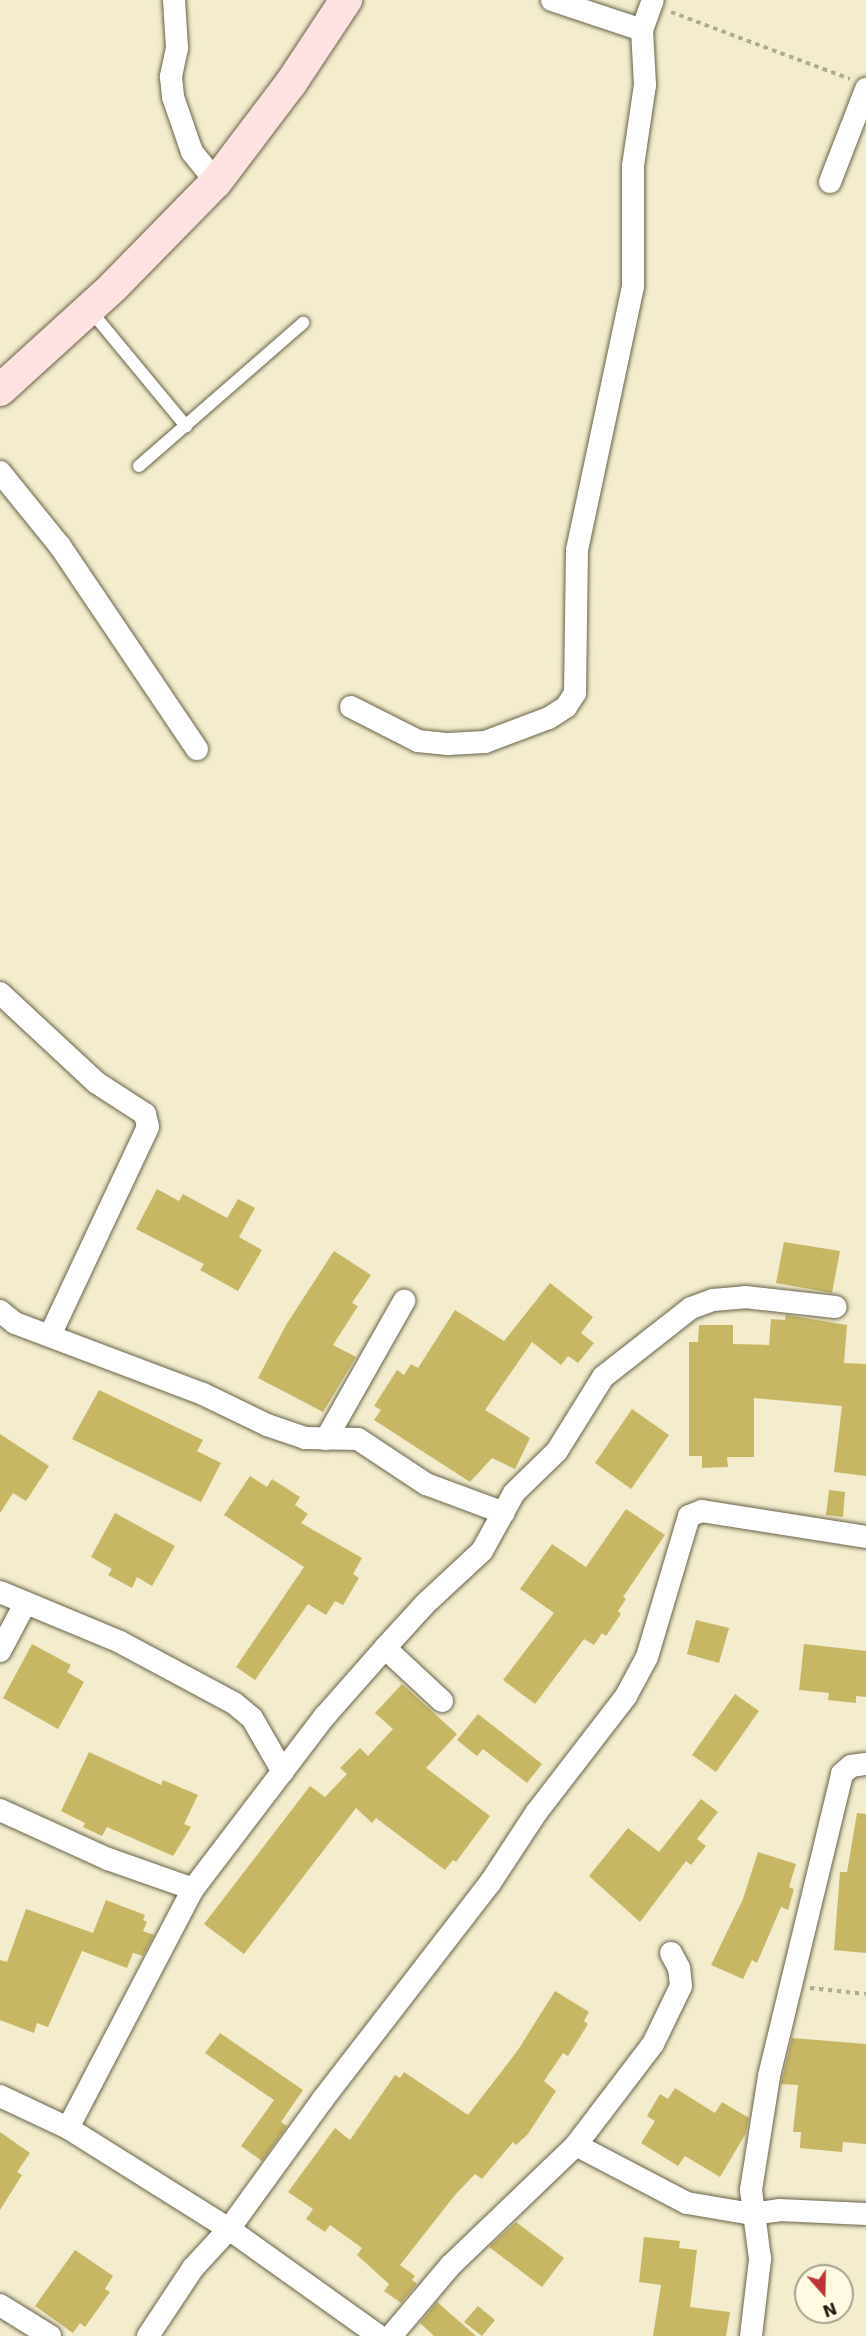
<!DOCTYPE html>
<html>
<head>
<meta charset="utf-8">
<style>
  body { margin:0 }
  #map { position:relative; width:866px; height:2336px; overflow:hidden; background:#f3edce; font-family:"DejaVu Sans",sans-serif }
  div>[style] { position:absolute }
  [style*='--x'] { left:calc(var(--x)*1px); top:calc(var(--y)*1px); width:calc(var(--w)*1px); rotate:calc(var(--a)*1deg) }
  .building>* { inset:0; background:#c7b664 }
  .path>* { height:4px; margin-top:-2px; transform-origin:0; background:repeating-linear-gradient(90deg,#afaa91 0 4.5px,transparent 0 9px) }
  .roads { filter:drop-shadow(0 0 2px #686247) drop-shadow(0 0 2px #686247) }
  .lane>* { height:12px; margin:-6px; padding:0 6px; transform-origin:6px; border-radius:6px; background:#fff }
  .street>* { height:22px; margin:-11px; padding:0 11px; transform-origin:11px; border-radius:11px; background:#fff }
  .secondary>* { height:32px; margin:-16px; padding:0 16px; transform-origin:16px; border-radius:16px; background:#fde2e1 }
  span { translate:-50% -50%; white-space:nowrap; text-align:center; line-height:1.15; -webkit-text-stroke:6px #fffae1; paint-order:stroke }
  .north { position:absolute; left:794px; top:2264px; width:60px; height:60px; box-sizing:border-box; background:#fffae1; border:2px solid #a5a18e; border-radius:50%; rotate:160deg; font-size:16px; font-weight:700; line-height:24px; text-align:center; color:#1f1c11 }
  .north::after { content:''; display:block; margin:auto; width:21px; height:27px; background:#c03138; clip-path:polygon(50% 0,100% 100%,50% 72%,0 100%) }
</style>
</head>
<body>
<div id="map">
  <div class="building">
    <i style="clip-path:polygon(157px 1189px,179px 1201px,183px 1194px,227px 1218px,238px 1199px,255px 1208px,239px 1237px,262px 1250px,238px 1291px,200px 1270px,204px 1264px,136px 1229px)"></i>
    <i style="clip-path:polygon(784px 1242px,840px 1251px,832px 1293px,776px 1283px)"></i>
    <i style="clip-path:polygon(334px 1251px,371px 1275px,352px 1303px,358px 1306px,333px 1345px,356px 1357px,323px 1412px,258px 1378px,286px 1325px)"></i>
    <i style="clip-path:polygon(550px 1283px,593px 1317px,581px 1333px,594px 1343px,578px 1363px,568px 1356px,561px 1365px,532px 1342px,485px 1410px,530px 1438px,515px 1469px,492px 1458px,470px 1482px,374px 1420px,381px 1410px,374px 1406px,397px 1370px,404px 1375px,411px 1364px,418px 1368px,455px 1310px,504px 1341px)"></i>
    <i style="clip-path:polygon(786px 1315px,847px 1325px,844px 1363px,866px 1364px,866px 1476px,834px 1472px,842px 1406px,754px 1398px,754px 1457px,727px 1457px,728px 1467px,702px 1468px,702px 1456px,689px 1456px,689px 1342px,698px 1342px,699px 1325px,733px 1325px,733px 1344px,769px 1345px,771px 1319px,785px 1320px)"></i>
    <i style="clip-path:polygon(99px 1390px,203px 1440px,197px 1451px,221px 1463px,201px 1502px,72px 1439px)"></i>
    <i style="clip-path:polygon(632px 1409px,669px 1435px,631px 1489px,595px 1463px)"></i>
    <i style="clip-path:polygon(0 1434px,49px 1466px,26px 1501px,13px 1493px,0 1513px)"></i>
    <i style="clip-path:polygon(250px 1476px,267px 1487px,272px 1479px,300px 1497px,295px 1505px,308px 1514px,301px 1523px,362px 1558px,353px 1574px,359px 1578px,343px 1605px,335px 1601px,326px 1615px,308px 1604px,255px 1680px,236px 1667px,304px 1567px,224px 1515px)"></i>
    <i style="clip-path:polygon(829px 1490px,845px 1492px,843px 1517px,826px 1515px)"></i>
    <i style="clip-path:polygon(626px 1509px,665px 1535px,623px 1597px,626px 1599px,618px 1611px,621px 1614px,606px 1636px,602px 1633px,594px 1645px,584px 1639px,535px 1704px,503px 1680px,554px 1613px,520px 1589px,552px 1544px,586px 1567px)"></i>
    <i style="clip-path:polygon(115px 1513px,175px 1546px,152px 1586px,137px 1577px,132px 1588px,108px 1575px,112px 1569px,91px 1557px)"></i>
    <i style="clip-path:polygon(696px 1620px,729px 1628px,719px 1663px,687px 1654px)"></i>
    <i style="clip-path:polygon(32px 1644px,71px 1665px,67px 1672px,84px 1682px,58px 1729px,3px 1698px)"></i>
    <i style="clip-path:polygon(804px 1644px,866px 1651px,866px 1697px,856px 1696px,856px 1703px,828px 1700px,829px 1693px,799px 1690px)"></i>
    <i style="clip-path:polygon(402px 1684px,457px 1734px,426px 1768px,490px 1816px,456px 1862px,453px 1860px,445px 1870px,376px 1818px,372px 1823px,356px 1808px,244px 1954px,204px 1924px,310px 1786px,325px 1797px,347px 1774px,340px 1768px,360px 1748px,368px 1756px,393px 1729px,375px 1713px)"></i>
    <i style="clip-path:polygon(735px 1694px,759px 1711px,716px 1772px,692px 1755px)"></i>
    <i style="clip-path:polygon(478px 1714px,542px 1764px,527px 1783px,483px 1749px,477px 1756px,457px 1740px)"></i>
    <i style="clip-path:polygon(89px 1752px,161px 1785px,163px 1780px,198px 1795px,184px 1824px,191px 1827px,173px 1856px,107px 1827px,102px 1836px,83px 1827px,85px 1823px,61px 1811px)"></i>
    <i style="clip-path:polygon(701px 1799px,718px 1812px,697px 1839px,706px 1846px,691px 1865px,686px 1861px,640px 1922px,589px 1876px,628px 1828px,659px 1852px)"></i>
    <i style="clip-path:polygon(857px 1813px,866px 1814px,866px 1953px,834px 1950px,840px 1872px,847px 1872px)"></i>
    <i style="clip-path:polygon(758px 1852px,796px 1864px,789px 1887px,794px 1889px,788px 1910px,781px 1907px,757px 1963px,752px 1960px,743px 1979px,711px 1965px,743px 1899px)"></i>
    <i style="clip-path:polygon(106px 1900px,145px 1915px,143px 1920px,147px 1922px,143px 1931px,154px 1935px,143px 1956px,133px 1953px,127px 1968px,82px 1951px,48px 2027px,37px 2023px,34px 2033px,0 2020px,0 1960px,7px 1962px,26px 1909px,93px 1933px)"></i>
    <i style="clip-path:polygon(555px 1991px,589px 2012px,584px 2021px,588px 2024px,568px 2056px,563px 2053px,544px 2081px,556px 2091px,528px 2134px,516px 2145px,513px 2142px,482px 2179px,475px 2174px,455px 2195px,400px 2265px,415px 2276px,412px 2280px,417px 2284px,401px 2303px,384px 2291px,389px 2284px,357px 2255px,362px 2248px,330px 2225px,325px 2232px,306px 2219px,313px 2209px,288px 2192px,335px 2128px,350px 2140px,395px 2075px,400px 2078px,404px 2072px,468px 2115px,518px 2050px)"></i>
    <i style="clip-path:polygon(220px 2033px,303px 2090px,281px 2122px,287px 2126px,262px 2161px,241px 2146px,274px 2100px,205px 2053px)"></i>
    <i style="clip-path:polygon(792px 2038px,866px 2044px,866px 2144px,843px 2142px,842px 2152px,800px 2148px,801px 2132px,793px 2132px,798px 2085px,781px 2084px)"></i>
    <i style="clip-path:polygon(675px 2088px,715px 2113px,722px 2102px,749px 2118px,746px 2133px,720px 2177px,685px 2156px,678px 2166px,641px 2143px,655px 2121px,647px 2116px,660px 2094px,668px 2099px)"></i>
    <i style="clip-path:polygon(0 2132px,30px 2153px,17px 2172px,22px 2175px,0 2210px)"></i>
    <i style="clip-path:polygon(516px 2222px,564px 2258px,542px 2287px,489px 2247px)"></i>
    <i style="clip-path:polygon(644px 2237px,680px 2241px,679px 2248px,697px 2250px,690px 2307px,730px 2312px,726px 2336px,653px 2336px,661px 2285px,639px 2282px)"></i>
    <i style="clip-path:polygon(75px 2250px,113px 2276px,105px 2289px,110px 2292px,85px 2327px,80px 2323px,73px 2333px,35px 2306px)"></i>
    <i style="clip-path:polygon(437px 2302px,476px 2336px,434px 2336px,420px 2323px)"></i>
    <i style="clip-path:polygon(478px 2306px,495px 2320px,482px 2336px,464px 2322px)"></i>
  </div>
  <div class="path">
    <i style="--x:671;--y:12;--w:191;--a:20.5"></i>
    <i style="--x:810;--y:1988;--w:56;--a:6.1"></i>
  </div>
  <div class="roads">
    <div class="lane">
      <i style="--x:90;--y:310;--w:151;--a:50.4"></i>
      <i style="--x:139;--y:466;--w:218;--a:-41.1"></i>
    </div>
    <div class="street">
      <i style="--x:174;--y:0;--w:48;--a:86.4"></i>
      <i style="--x:177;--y:48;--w:30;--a:102"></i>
      <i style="--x:171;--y:77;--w:20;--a:84"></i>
      <i style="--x:173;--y:97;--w:58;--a:70.9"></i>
      <i style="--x:192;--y:152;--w:38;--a:51"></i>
      <i style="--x:552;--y:0;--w:95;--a:18.4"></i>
      <i style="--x:830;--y:182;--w:100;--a:-68.8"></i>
      <i style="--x:0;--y:472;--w:95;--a:51"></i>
      <i style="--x:60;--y:546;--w:245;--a:56"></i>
      <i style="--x:351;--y:707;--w:75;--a:26.9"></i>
      <i style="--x:418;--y:741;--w:30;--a:6"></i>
      <i style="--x:448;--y:744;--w:37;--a:-3"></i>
      <i style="--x:485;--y:742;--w:68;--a:-20.6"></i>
      <i style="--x:549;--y:718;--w:20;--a:-33"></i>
      <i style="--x:566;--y:707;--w:17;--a:-57"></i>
      <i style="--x:575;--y:693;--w:143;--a:-89.2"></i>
      <i style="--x:577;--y:550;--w:270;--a:-78"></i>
      <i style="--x:633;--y:286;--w:120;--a:-90"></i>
      <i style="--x:633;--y:166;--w:82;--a:-81.6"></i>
      <i style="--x:645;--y:85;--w:55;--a:-93.1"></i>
      <i style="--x:642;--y:30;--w:32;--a:-70"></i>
      <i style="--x:0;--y:993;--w:132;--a:42.9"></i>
      <i style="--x:97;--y:1083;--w:57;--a:32.9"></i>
      <i style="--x:145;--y:1114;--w:13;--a:77"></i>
      <i style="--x:148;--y:1127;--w:228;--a:115.2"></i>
      <i style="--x:0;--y:1311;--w:19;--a:39"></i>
      <i style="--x:15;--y:1323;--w:201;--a:20.7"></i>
      <i style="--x:203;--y:1394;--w:71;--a:25.8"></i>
      <i style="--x:267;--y:1425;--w:40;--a:18.9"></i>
      <i style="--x:305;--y:1438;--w:53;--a:1.1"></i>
      <i style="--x:358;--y:1439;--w:82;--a:33.5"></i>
      <i style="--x:426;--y:1484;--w:83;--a:20.4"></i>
      <i style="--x:326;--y:1439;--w:159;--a:-60.5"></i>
      <i style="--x:0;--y:1592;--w:130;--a:22.6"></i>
      <i style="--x:120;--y:1642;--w:129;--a:28.2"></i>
      <i style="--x:234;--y:1703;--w:23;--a:40"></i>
      <i style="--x:252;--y:1718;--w:62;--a:60.1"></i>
      <i style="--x:0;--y:1651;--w:53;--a:-62"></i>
      <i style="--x:442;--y:1701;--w:78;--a:-137.1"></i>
      <i style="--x:385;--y:1648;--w:59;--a:-47.7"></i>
      <i style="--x:425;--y:1604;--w:78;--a:-42.9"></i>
      <i style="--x:482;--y:1551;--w:66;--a:-61.1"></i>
      <i style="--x:514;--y:1493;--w:60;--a:-44.3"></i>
      <i style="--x:557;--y:1451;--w:87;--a:-58.1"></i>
      <i style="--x:603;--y:1377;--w:112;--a:-38.1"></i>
      <i style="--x:691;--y:1308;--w:23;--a:-20"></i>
      <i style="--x:713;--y:1300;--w:32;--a:-5"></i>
      <i style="--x:745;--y:1297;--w:91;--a:6.3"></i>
      <i style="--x:0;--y:1810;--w:119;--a:24.4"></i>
      <i style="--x:108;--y:1859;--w:90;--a:19.4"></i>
      <i style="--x:0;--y:2096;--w:75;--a:25.2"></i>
      <i style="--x:68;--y:2128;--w:190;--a:32.1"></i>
      <i style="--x:229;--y:2229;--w:184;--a:35.5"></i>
      <i style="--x:68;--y:2128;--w:270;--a:-62.4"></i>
      <i style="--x:193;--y:1889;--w:218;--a:-52.7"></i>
      <i style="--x:325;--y:1716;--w:91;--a:-48.6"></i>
      <i style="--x:576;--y:2145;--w:125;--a:27.6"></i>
      <i style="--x:687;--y:2203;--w:66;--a:9.6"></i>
      <i style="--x:752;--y:2214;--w:27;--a:-8"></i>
      <i style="--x:779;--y:2210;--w:87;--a:2.6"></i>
      <i style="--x:0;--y:2305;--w:59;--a:31.8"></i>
      <i style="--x:148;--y:2336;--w:82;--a:-56.5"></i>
      <i style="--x:193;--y:2268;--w:53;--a:-47.3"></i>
      <i style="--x:229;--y:2229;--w:160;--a:-54.1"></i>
      <i style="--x:323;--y:2099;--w:273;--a:-52.3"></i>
      <i style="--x:490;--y:1883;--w:84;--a:-56.7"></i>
      <i style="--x:536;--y:1813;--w:148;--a:-52.4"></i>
      <i style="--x:626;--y:1696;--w:44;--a:-61.7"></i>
      <i style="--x:647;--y:1657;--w:147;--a:-73.4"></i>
      <i style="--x:689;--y:1516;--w:14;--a:-21"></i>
      <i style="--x:702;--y:1511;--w:166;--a:9"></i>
      <i style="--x:391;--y:2336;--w:93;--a:-49.8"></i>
      <i style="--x:451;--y:2265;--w:173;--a:-43.8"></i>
      <i style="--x:576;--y:2145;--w:127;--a:-52.7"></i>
      <i style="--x:653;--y:2044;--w:64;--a:-64.2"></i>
      <i style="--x:681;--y:1986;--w:18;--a:-96"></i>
      <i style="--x:679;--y:1968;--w:17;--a:-118"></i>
      <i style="--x:751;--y:2336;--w:78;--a:-83.3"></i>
      <i style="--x:760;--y:2259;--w:70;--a:-97.4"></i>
      <i style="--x:751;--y:2190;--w:115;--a:-81"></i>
      <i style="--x:769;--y:2076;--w:311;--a:-76.4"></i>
      <i style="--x:842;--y:1774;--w:12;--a:-42"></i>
      <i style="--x:851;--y:1766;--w:15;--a:-8"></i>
    </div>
    <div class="secondary">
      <i style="--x:0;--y:390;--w:153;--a:-42.3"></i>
      <i style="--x:113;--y:287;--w:147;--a:-45.6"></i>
      <i style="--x:216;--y:182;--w:124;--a:-52.9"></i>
      <i style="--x:291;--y:83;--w:100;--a:-56.5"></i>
    </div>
  </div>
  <div class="north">N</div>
</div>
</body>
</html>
